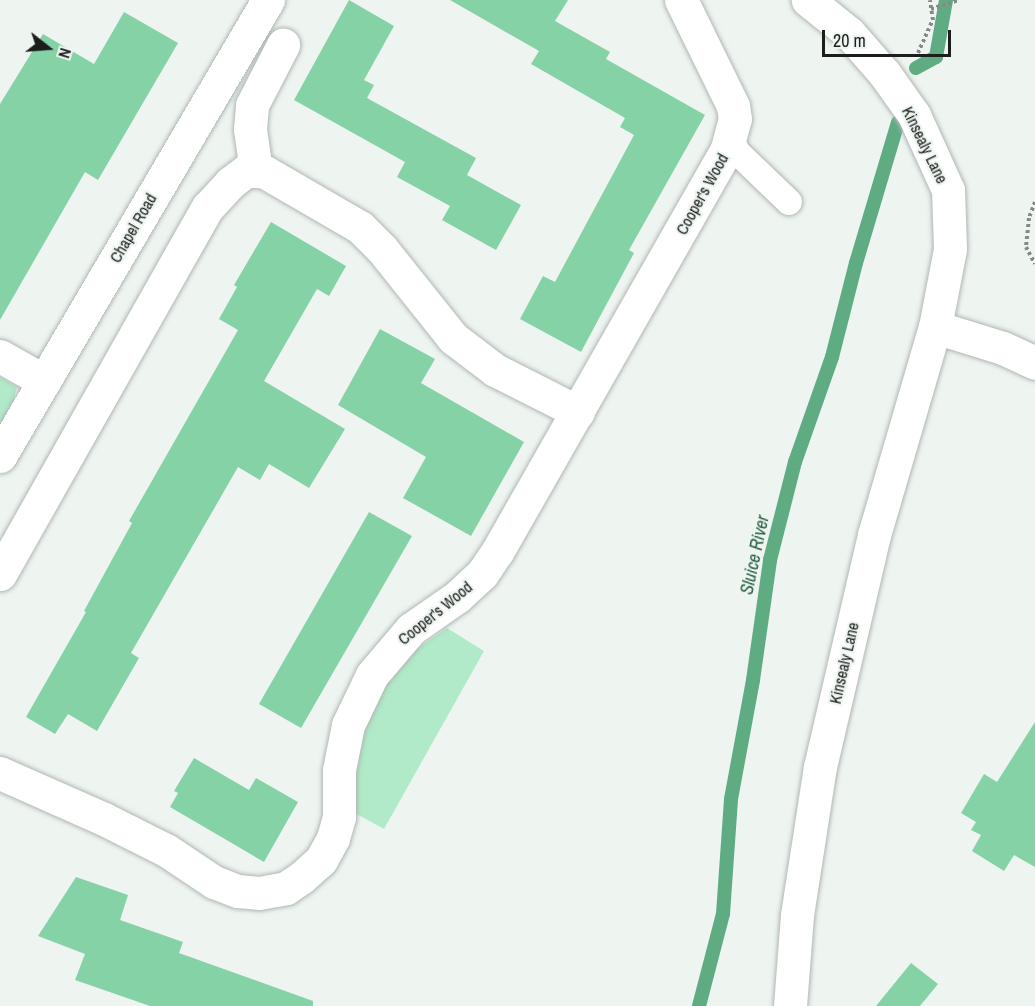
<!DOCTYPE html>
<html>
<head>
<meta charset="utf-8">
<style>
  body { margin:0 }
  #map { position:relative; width:1035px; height:1006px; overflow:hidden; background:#eef5f0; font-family:"Archivo Narrow",sans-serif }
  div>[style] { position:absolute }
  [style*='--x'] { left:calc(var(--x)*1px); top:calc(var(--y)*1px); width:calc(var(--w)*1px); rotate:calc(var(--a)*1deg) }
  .green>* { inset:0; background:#b0eac8 }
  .stream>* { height:14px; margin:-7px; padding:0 7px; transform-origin:7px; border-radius:7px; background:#5fab82 }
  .building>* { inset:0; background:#86d2a7 }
  .path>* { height:4px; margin-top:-2px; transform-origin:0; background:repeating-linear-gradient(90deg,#868a87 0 3px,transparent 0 6px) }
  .roads { filter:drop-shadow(0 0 2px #b0b7b3) drop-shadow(0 0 2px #b0b7b3) }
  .lane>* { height:26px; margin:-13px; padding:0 13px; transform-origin:13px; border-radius:13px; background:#fff }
  .street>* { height:33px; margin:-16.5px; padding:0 16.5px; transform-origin:16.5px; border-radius:16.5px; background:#fff }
  .secondary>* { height:33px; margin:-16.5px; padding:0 16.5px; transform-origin:16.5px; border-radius:16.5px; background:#fff }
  span { translate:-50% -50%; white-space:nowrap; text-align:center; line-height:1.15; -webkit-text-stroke:4.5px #eef5f0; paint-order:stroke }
  .street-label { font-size:16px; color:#1c1e1d }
  .water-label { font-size:18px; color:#235c3f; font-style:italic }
  .north { position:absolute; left:18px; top:18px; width:60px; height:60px; -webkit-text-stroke:4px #eef5f0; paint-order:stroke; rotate:107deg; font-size:16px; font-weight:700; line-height:24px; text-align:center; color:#1c1e1d }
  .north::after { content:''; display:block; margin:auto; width:21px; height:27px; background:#1c1e1d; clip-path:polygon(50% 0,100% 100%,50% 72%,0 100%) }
  .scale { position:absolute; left:822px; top:30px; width:129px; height:27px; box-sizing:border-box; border:3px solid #1c1e1d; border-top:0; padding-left:8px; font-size:18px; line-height:21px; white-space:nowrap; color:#1c1e1d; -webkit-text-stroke:4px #eef5f0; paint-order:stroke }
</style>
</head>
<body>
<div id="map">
  <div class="green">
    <i style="clip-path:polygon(0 377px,17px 387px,8px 421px,0 434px)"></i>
    <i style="clip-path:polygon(447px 628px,484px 651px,384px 829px,351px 811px,354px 751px,383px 683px,412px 652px)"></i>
  </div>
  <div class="stream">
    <i style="--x:916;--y:68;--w:23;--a:-29"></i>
    <i style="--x:936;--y:57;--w:58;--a:-80"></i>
    <i style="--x:699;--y:1006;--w:95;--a:-75.4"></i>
    <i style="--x:723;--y:914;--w:115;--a:-86"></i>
    <i style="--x:731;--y:799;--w:121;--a:-79.5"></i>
    <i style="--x:753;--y:680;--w:121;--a:-81.9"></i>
    <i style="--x:770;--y:560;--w:101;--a:-75.7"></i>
    <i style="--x:795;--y:462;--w:111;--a:-70.6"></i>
    <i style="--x:832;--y:357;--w:97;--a:-75.7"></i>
    <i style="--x:856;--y:263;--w:147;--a:-73.4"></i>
  </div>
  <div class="building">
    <i style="clip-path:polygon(349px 0,394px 26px,364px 80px,374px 85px,367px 98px,476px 158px,467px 175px,521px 205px,496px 250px,442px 220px,450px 206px,397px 177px,405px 162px,294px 100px)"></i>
    <i style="clip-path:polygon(450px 0,568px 0,555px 21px,610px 52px,606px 59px,705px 115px,629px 250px,634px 253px,581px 352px,520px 319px,543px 276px,555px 282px,634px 135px,620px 127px,625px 118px,531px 64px,539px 51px)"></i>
    <i style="clip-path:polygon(124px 12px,178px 43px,98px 180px,85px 172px,0 320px,0 104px,43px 34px,94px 64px)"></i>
    <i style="clip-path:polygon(271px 222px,346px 266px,329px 296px,317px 289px,264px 381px,345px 429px,309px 488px,269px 464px,260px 480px,238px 467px,131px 653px,139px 658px,97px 731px,68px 714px,55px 734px,26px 717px,86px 612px,84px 611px,132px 523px,129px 521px,238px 330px,219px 319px,237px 287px,234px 285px)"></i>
    <i style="clip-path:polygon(380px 329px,435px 359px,421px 383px,524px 442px,471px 536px,403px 498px,426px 457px,338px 405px)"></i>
    <i style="clip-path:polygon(369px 512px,412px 536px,301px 728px,259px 704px)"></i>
    <i style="clip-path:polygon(1035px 722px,1035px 867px,1014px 855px,1004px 871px,972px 851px,981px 835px,971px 830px,976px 822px,961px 813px,984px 774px,997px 782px)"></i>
    <i style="clip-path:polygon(194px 758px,249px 790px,256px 778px,298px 802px,264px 862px,170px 807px,178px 793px,174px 791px)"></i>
    <i style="clip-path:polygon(76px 877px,128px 895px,120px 920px,183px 942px,179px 953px,313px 1001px,313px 1006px,150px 1006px,75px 980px,85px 954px,38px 936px)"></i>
    <i style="clip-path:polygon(911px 963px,938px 984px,920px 1006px,876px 1006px)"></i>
  </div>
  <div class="path">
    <i style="--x:931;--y:9;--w:28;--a:-18"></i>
    <i style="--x:918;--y:53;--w:36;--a:-66"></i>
    <i style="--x:933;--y:20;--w:20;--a:-99"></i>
    <i style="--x:1035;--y:202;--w:17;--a:111"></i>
    <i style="--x:1029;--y:218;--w:29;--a:96"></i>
    <i style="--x:1026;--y:247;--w:19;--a:62"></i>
  </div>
  <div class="roads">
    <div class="lane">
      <i style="--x:731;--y:140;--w:13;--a:63"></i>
      <i style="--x:737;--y:152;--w:72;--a:43.9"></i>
    </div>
    <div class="street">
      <i style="--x:256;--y:171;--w:42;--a:-98.1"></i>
      <i style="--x:250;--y:129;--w:24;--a:-85"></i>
      <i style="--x:252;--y:105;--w:68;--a:-62.7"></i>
      <i style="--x:935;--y:327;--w:71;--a:17.2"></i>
      <i style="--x:1003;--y:348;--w:35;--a:25"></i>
      <i style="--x:0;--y:356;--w:51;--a:29.6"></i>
      <i style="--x:0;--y:574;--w:422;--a:-60.5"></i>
      <i style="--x:208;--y:207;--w:33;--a:-47"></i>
      <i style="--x:230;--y:183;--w:21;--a:-37"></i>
      <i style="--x:247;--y:170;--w:18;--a:6"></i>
      <i style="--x:265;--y:172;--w:110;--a:30.1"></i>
      <i style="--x:360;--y:227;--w:31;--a:45"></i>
      <i style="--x:382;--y:249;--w:114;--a:51.4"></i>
      <i style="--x:453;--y:338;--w:53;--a:37.3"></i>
      <i style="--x:495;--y:370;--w:93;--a:26.8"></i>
      <i style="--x:0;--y:773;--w:114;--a:23.9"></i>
      <i style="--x:104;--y:819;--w:69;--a:26.6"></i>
      <i style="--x:166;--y:850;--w:58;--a:33.7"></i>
      <i style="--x:214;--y:882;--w:26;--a:21"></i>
      <i style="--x:238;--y:891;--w:21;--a:5"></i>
      <i style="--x:259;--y:893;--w:27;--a:-10"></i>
      <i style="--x:286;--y:888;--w:18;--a:-34"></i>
      <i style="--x:301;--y:878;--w:27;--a:-42"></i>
      <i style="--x:321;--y:860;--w:25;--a:-61"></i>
      <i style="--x:333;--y:838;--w:22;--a:-74"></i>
      <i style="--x:339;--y:817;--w:47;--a:-90"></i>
      <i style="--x:339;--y:770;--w:46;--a:-78.7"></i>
      <i style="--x:348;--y:725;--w:55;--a:-64.4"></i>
      <i style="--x:372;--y:675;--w:60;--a:-49.7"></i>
      <i style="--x:411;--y:629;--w:56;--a:-34.8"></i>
      <i style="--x:457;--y:597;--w:34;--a:-43"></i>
      <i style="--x:482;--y:574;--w:27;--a:-56"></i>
      <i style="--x:497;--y:552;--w:465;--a:-60.3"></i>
      <i style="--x:727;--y:148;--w:30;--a:-75"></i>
      <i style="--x:735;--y:119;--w:13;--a:-99"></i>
      <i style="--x:733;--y:106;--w:118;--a:-116.1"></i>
    </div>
    <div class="secondary">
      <i style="--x:0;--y:456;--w:529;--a:-59.56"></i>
      <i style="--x:790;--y:1006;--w:91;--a:-85.6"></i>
      <i style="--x:797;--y:915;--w:150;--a:-81.2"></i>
      <i style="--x:820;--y:767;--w:238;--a:-76.9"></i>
      <i style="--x:874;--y:535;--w:217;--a:-73.7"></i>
      <i style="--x:935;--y:327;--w:79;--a:-79.1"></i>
      <i style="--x:950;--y:249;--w:59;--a:-91.9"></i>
      <i style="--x:948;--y:190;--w:82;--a:-114.4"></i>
      <i style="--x:914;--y:115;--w:52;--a:-125.5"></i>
      <i style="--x:884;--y:73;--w:53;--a:-131.2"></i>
      <i style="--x:849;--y:33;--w:53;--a:-141.2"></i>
    </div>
  </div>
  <div class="street-label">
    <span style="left:925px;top:145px;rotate:64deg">Kinsealy Lane</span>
    <span style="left:702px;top:194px;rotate:-61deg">Cooper's Wood</span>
    <span style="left:133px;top:228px;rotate:-60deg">Chapel Road</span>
    <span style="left:435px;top:613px;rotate:-39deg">Cooper's Wood</span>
    <span style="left:844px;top:663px;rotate:-77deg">Kinsealy Lane</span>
  </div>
  <div class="water-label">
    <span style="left:755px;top:555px;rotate:-78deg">Sluice River</span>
  </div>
  <div class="north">N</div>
  <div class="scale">20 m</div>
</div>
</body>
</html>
